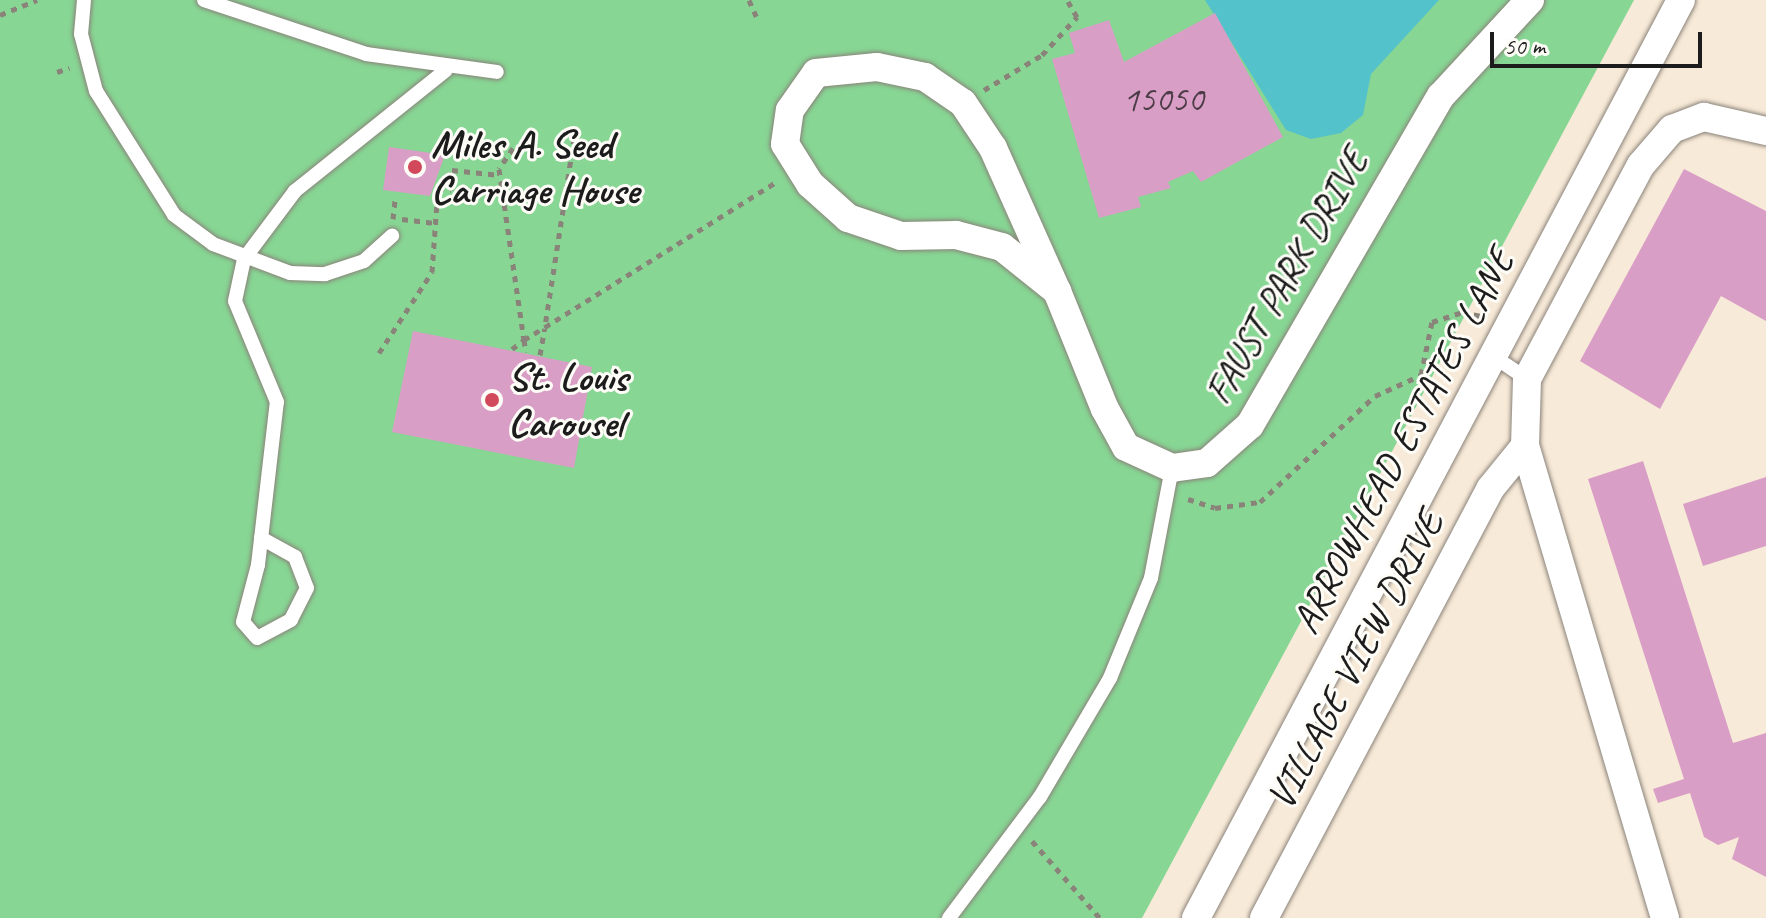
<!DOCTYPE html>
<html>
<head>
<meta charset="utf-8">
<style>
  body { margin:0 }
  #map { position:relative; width:1766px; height:918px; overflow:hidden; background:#f8ead8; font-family:Caveat,sans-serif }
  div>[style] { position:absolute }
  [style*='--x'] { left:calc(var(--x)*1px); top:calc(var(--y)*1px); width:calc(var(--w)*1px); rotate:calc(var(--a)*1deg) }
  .green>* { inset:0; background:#87d694 }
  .water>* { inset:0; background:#54c2cb }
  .building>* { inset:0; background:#d99ec6 }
  .path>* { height:5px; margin-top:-2.5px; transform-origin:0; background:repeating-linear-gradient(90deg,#8a837a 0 6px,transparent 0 12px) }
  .roads { filter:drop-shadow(0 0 2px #8a837a) drop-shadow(0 0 2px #8a837a) }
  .service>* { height:14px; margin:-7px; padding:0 7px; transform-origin:7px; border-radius:7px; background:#fff }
  .minor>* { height:28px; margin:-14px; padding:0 14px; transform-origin:14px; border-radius:14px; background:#fff }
  .dots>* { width:22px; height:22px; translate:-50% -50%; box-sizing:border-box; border:4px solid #fdfcf7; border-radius:50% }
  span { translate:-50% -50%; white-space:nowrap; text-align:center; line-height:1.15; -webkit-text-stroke:6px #fdfcf7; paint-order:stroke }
  .number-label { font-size:36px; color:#4b3c46 }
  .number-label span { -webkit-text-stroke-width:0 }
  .poi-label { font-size:40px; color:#1c1c1c; font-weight:700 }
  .left { translate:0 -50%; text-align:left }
  .street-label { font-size:40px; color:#1c1c1c }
  .scale { position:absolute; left:1490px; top:32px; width:212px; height:36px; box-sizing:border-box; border:4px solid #1c1c1c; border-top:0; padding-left:10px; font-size:24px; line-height:28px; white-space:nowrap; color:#1c1c1c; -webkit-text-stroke:6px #fdfcf7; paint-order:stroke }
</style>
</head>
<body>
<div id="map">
  <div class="green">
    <i style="clip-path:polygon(0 0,1634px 0,1142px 918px,0 918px)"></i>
  </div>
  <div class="water">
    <i style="clip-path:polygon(1205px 0,1439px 0,1371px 74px,1363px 115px,1341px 133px,1311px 139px,1286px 130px)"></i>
  </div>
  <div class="building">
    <i style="clip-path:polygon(1215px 13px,1283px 137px,1201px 182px,1193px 171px,1168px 182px,1171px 188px,1138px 197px,1141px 207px,1099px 218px,1052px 59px,1075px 53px,1069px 33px,1109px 20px,1124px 62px)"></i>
    <i style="clip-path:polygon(389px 147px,445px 155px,430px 196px,383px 190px)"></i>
    <i style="clip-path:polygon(1684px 169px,1766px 211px,1766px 321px,1721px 296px,1660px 409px,1580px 361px)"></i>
    <i style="clip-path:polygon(413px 331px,592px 367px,574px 468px,392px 432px)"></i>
    <i style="clip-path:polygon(1643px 461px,1733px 743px,1766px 733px,1766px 877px,1732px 859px,1739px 837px,1718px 845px,1704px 837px,1690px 793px,1658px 803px,1653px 789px,1684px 779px,1588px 479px)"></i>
    <i style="clip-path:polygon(1766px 477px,1766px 546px,1703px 566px,1683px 504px)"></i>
  </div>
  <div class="path">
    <i style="--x:749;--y:0;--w:20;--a:66"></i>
    <i style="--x:0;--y:15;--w:40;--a:-22"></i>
    <i style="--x:57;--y:72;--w:13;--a:-18"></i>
    <i style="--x:984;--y:90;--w:68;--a:-31.1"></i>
    <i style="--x:1042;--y:55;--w:52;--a:-47.4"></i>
    <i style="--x:1077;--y:17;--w:20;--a:-120"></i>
    <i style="--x:576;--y:126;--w:203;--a:98.8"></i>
    <i style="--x:545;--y:327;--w:273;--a:-32.1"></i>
    <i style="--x:513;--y:148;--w:25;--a:124"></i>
    <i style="--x:499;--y:169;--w:173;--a:81.7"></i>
    <i style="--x:524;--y:340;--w:25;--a:-32"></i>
    <i style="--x:393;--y:219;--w:20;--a:-84"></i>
    <i style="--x:402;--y:219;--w:33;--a:7"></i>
    <i style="--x:512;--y:349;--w:15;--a:-37"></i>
    <i style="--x:524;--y:340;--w:12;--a:81"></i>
    <i style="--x:379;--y:353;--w:97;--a:-56.8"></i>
    <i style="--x:432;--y:272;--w:84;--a:-85.9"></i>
    <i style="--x:438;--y:188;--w:13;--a:9"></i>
    <i style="--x:451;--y:190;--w:20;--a:-87"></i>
    <i style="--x:452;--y:170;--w:48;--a:5.9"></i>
    <i style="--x:540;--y:355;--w:27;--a:-80"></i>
    <i style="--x:1188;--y:499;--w:28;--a:18"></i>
    <i style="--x:1215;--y:508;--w:45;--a:-7.6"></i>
    <i style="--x:1260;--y:502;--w:156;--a:-42.7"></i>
    <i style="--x:1375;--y:396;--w:51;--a:-24.5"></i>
    <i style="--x:1421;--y:375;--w:54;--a:-78.3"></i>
    <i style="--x:1432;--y:322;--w:32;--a:-18"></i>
    <i style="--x:1462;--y:312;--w:24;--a:12"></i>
    <i style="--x:1032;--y:841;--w:103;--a:48.6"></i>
  </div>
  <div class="roads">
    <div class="service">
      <i style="--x:84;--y:0;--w:34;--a:95"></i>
      <i style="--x:81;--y:34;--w:59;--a:75.3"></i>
      <i style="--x:96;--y:91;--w:146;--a:57.8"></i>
      <i style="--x:174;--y:215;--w:49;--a:36.6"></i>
      <i style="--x:213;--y:244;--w:82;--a:20.6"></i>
      <i style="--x:290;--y:273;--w:35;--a:2"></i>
      <i style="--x:325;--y:274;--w:41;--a:-18.4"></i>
      <i style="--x:364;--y:261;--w:38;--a:-42"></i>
      <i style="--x:204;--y:0;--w:171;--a:18.4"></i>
      <i style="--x:366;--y:54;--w:132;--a:7.8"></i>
      <i style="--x:1493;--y:356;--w:41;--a:34.1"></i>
      <i style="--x:261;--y:538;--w:39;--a:29"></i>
      <i style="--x:295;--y:557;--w:33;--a:69"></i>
      <i style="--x:307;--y:588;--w:36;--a:117"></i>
      <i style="--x:291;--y:620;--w:38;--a:152"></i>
      <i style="--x:257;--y:638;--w:21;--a:-131"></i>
      <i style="--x:243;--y:622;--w:59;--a:-75.3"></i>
      <i style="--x:258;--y:565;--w:164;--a:-83.4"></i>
      <i style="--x:277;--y:402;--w:109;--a:-112.6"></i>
      <i style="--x:235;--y:301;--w:43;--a:-77.9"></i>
      <i style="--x:244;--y:259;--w:85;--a:-53.1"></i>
      <i style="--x:295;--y:191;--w:193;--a:-38.7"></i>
      <i style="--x:949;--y:918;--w:151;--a:-53.1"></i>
      <i style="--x:1040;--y:797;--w:138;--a:-59.5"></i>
      <i style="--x:1110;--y:678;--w:108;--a:-67.7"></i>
      <i style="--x:1151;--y:578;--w:112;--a:-79.2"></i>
    </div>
    <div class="minor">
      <i style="--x:1057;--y:291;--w:70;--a:-141.3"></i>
      <i style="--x:1002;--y:247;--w:48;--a:-165.4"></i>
      <i style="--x:956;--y:235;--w:55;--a:179"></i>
      <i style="--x:901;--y:236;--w:56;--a:-161.2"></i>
      <i style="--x:848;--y:218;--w:51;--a:-138.2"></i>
      <i style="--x:810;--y:184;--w:47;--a:-122"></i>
      <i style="--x:785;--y:144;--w:34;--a:-82"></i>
      <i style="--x:790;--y:110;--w:45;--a:-54.9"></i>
      <i style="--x:816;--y:73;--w:61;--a:-5.6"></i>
      <i style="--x:877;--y:67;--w:49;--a:11.8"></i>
      <i style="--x:925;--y:77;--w:46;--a:34.4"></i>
      <i style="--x:963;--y:103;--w:54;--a:56.3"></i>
      <i style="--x:993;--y:148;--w:157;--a:65.9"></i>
      <i style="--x:1057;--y:291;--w:127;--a:67.9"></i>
      <i style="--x:1105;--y:409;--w:43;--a:61.1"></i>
      <i style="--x:1126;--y:447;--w:51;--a:24.5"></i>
      <i style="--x:1172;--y:468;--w:35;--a:-8"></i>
      <i style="--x:1207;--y:463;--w:57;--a:-41.5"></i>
      <i style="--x:1250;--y:425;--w:380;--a:-59.9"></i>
      <i style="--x:1441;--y:96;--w:131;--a:-47.2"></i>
      <i style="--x:1196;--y:918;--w:1038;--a:-62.15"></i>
      <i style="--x:1264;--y:918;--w:485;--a:-62.2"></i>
      <i style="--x:1490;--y:489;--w:55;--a:-50.9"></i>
      <i style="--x:1665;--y:918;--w:492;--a:-106.5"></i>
      <i style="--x:1525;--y:446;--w:67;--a:-88.3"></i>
      <i style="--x:1527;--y:379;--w:242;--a:-62"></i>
      <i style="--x:1641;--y:165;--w:48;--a:-49.3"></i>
      <i style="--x:1672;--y:129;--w:34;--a:-21"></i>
      <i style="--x:1704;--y:117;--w:64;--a:12.7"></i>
    </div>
  </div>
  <div class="dots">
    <i style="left:415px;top:167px;background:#d1495b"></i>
    <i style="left:492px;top:400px;background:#d1495b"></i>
  </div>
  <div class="number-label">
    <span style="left:1163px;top:100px">15050</span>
  </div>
  <div class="poi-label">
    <span class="left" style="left:431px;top:167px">Miles A. Seed<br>Carriage House</span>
    <span class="left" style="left:508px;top:400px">St. Louis<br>Carousel</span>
  </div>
  <div class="street-label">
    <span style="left:1286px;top:276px;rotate:-60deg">FAUST PARK DRIVE</span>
    <span style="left:1403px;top:441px;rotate:-62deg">ARROWHEAD ESTATES LANE</span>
    <span style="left:1355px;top:660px;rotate:-62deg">VILLAGE VIEW DRIVE</span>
  </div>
  <div class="scale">50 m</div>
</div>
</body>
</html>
